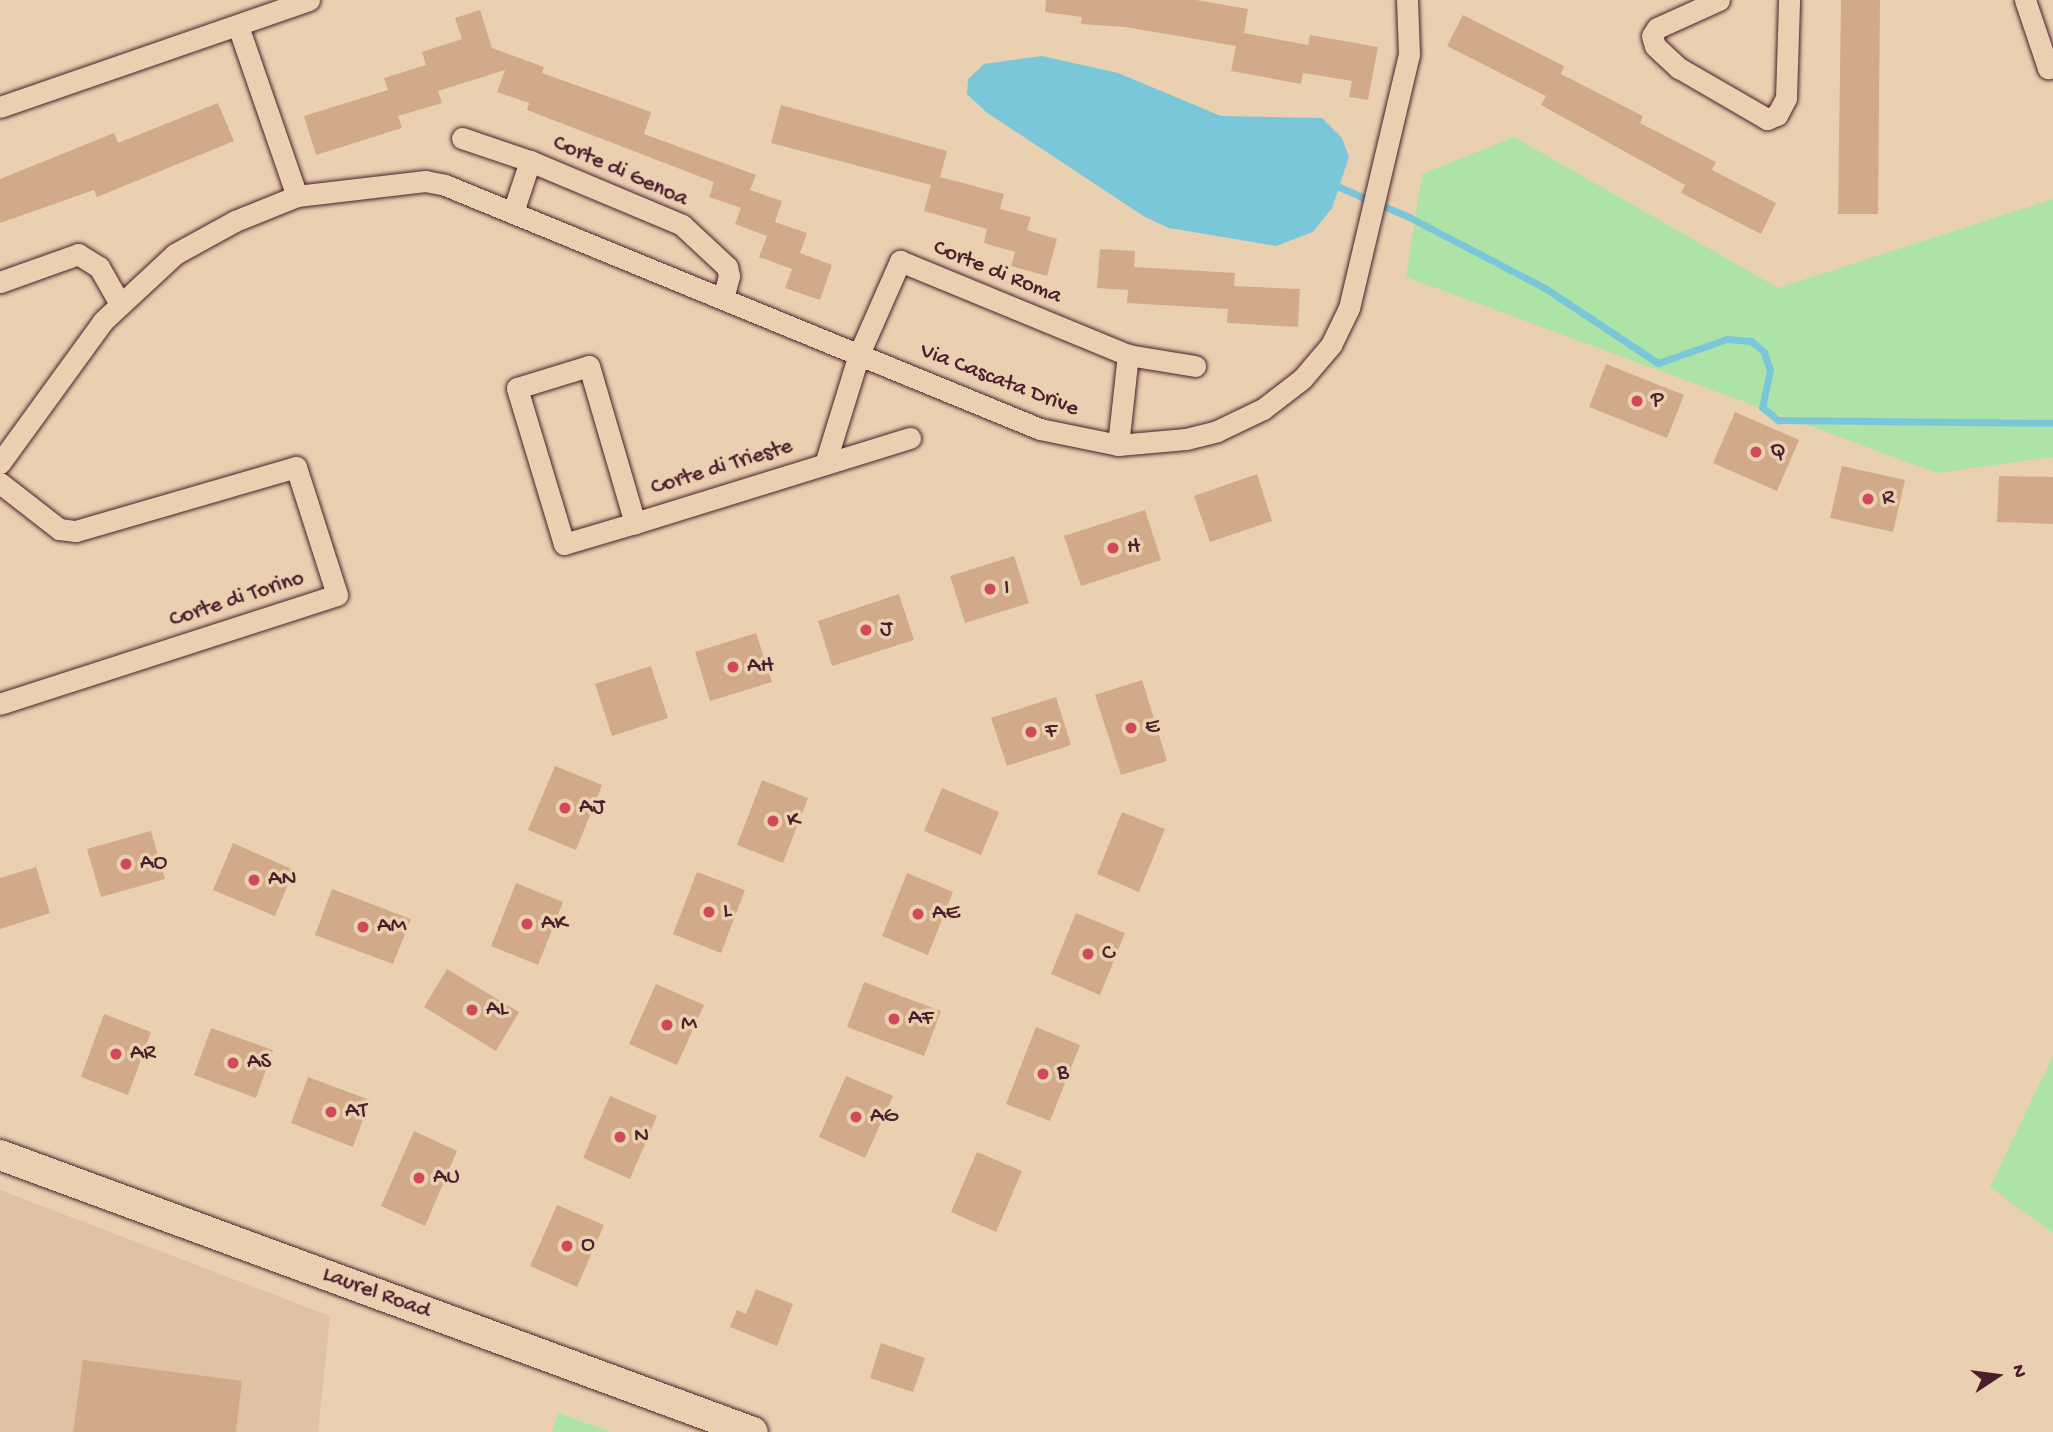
<!DOCTYPE html>
<html>
<head>
<meta charset="utf-8">
<style>
  body { margin:0 }
  #map { position:relative; width:2053px; height:1432px; overflow:hidden; background:#e9d0b1; font-family:"Gochi Hand",sans-serif }
  div>[style] { position:absolute }
  [style*='--x'] { left:calc(var(--x)*1px); top:calc(var(--y)*1px); width:calc(var(--w)*1px); rotate:calc(var(--a)*1deg) }
  .built>* { inset:0; background:#dfc2a3 }
  .green>* { inset:0; background:#ade3a6 }
  .water>* { inset:0; background:#7bc7da }
  .stream>* { height:7px; margin:-3.5px; padding:0 3.5px; transform-origin:3.5px; border-radius:3.5px; background:#7bc7da }
  .building>* { inset:0; background:#d2aa89 }
  .roads { filter:drop-shadow(0 0 2px #4a1f2b) drop-shadow(0 0 2px #4a1f2b) }
  .street>* { height:21px; margin:-10.5px; padding:0 10.5px; transform-origin:10.5px; border-radius:10.5px; background:#e9d0b1 }
  .secondary>* { height:30px; margin:-15px; padding:0 15px; transform-origin:15px; border-radius:15px; background:#e9d0b1 }
  .dots>* { width:19px; height:19px; translate:-50% -50%; box-sizing:border-box; border:4px solid #e9d0b1; border-radius:50% }
  span { translate:-50% -50%; white-space:nowrap; text-align:center; line-height:1.15; -webkit-text-stroke:7px #e9d0b1; paint-order:stroke }
  .street-label { font-size:23px; color:#4a1f2b }
  .poi-label { font-size:23px; color:#4a1f2b }
  .left { translate:0 -50%; text-align:left }
  .north { position:absolute; left:1962px; top:1341px; width:70px; height:70px; -webkit-text-stroke:5px #e9d0b1; paint-order:stroke; rotate:77deg; font-size:19px; font-weight:700; line-height:28px; text-align:center; color:#4a1f2b }
  .north::after { content:''; display:block; margin:auto; width:24px; height:32px; background:#4a1f2b; clip-path:polygon(50% 0,100% 100%,50% 72%,0 100%) }
</style>
</head>
<body>
<div id="map">
  <div class="built">
    <i style="clip-path:polygon(0 1190px,330px 1316px,318px 1432px,0 1432px)"></i>
  </div>
  <div class="green">
    <i style="clip-path:polygon(1514px 137px,1778px 288px,2053px 199px,2053px 457px,1937px 473px,1406px 277px,1422px 174px)"></i>
    <i style="clip-path:polygon(2053px 1056px,2053px 1233px,1990px 1187px)"></i>
    <i style="clip-path:polygon(558px 1413px,611px 1432px,552px 1432px)"></i>
  </div>
  <div class="water">
    <i style="clip-path:polygon(1042px 56px,1118px 73px,1221px 116px,1322px 118px,1342px 138px,1349px 157px,1332px 208px,1313px 232px,1276px 246px,1169px 228px,1145px 217px,986px 112px,967px 94px,968px 79px,984px 64px)"></i>
  </div>
  <div class="stream">
    <i style="--x:1332;--y:184;--w:84;--a:23.2"></i>
    <i style="--x:1409;--y:217;--w:153;--a:27.6"></i>
    <i style="--x:1545;--y:288;--w:136;--a:33.6"></i>
    <i style="--x:1658;--y:363;--w:73;--a:-19.2"></i>
    <i style="--x:1727;--y:339;--w:24;--a:5"></i>
    <i style="--x:1751;--y:341;--w:17;--a:40"></i>
    <i style="--x:1764;--y:352;--w:19;--a:72"></i>
    <i style="--x:1770;--y:370;--w:38;--a:102"></i>
    <i style="--x:1762;--y:407;--w:21;--a:39"></i>
    <i style="--x:1778;--y:420;--w:275;--a:0.6"></i>
  </div>
  <div class="building">
    <i style="clip-path:polygon(1046px 0,1196px 0,1248px 9px,1244px 33px,1308px 45px,1310px 35px,1378px 47px,1368px 100px,1349px 97px,1352px 81px,1303px 73px,1301px 84px,1231px 71px,1236px 46px,1125px 27px,1081px 24px,1082px 17px,1045px 12px)"></i>
    <i style="clip-path:polygon(1841px 0,1880px 0,1878px 214px,1838px 214px)"></i>
    <i style="clip-path:polygon(480px 10px,492px 48px,544px 67px,542px 73px,651px 112px,644px 134px,756px 175px,750px 190px,782px 201px,775px 222px,807px 233px,800px 253px,832px 265px,820px 300px,785px 288px,792px 269px,759px 257px,767px 236px,735px 224px,741px 208px,709px 197px,714px 182px,527px 110px,529px 103px,497px 92px,505px 70px,438px 91px,442px 103px,398px 116px,402px 128px,316px 155px,304px 116px,388px 90px,384px 78px,426px 65px,422px 52px,462px 39px,455px 18px)"></i>
    <i style="clip-path:polygon(1463px 15px,1564px 66px,1561px 74px,1643px 116px,1640px 123px,1716px 162px,1712px 170px,1776px 203px,1761px 234px,1681px 193px,1685px 185px,1541px 105px,1546px 96px,1447px 46px)"></i>
    <i style="clip-path:polygon(218px 103px,234px 141px,97px 197px,94px 190px,0 223px,0 179px,114px 133px,118px 143px)"></i>
    <i style="clip-path:polygon(781px 105px,947px 151px,940px 177px,1004px 194px,1000px 209px,1031px 217px,1027px 230px,1057px 239px,1047px 276px,1011px 266px,1015px 252px,984px 243px,987px 229px,924px 211px,931px 185px,771px 143px)"></i>
    <i style="clip-path:polygon(1100px 249px,1135px 251px,1134px 267px,1235px 273px,1234px 286px,1300px 289px,1298px 327px,1227px 323px,1228px 309px,1127px 303px,1128px 290px,1097px 288px)"></i>
    <i style="clip-path:polygon(1606px 364px,1684px 395px,1667px 438px,1589px 407px)"></i>
    <i style="clip-path:polygon(1735px 412px,1799px 440px,1777px 491px,1713px 463px)"></i>
    <i style="clip-path:polygon(1842px 466px,1905px 480px,1893px 532px,1830px 518px)"></i>
    <i style="clip-path:polygon(1257px 474px,1272px 521px,1210px 542px,1194px 496px)"></i>
    <i style="clip-path:polygon(1999px 476px,2053px 477px,2053px 524px,1997px 522px)"></i>
    <i style="clip-path:polygon(1145px 510px,1161px 560px,1081px 586px,1064px 536px)"></i>
    <i style="clip-path:polygon(1014px 556px,1029px 603px,965px 623px,950px 576px)"></i>
    <i style="clip-path:polygon(899px 594px,914px 640px,832px 666px,818px 621px)"></i>
    <i style="clip-path:polygon(756px 633px,772px 682px,710px 701px,695px 652px)"></i>
    <i style="clip-path:polygon(651px 666px,668px 718px,612px 736px,595px 684px)"></i>
    <i style="clip-path:polygon(1142px 680px,1167px 761px,1121px 775px,1095px 695px)"></i>
    <i style="clip-path:polygon(1056px 697px,1071px 745px,1007px 766px,991px 718px)"></i>
    <i style="clip-path:polygon(555px 766px,602px 785px,576px 850px,528px 830px)"></i>
    <i style="clip-path:polygon(762px 780px,808px 798px,783px 863px,737px 845px)"></i>
    <i style="clip-path:polygon(942px 788px,999px 812px,981px 855px,924px 831px)"></i>
    <i style="clip-path:polygon(1122px 812px,1165px 829px,1139px 892px,1097px 874px)"></i>
    <i style="clip-path:polygon(151px 831px,165px 879px,101px 897px,87px 849px)"></i>
    <i style="clip-path:polygon(233px 843px,294px 870px,275px 916px,213px 890px)"></i>
    <i style="clip-path:polygon(36px 867px,50px 913px,0 929px,0 878px)"></i>
    <i style="clip-path:polygon(697px 872px,745px 890px,721px 953px,673px 934px)"></i>
    <i style="clip-path:polygon(907px 873px,953px 892px,928px 955px,882px 936px)"></i>
    <i style="clip-path:polygon(516px 883px,563px 902px,538px 965px,491px 946px)"></i>
    <i style="clip-path:polygon(332px 889px,411px 919px,393px 964px,315px 935px)"></i>
    <i style="clip-path:polygon(1076px 913px,1125px 933px,1100px 995px,1051px 974px)"></i>
    <i style="clip-path:polygon(447px 969px,519px 1012px,496px 1051px,424px 1007px)"></i>
    <i style="clip-path:polygon(864px 982px,941px 1011px,924px 1056px,847px 1027px)"></i>
    <i style="clip-path:polygon(656px 984px,704px 1005px,677px 1065px,629px 1044px)"></i>
    <i style="clip-path:polygon(104px 1014px,151px 1032px,128px 1095px,81px 1077px)"></i>
    <i style="clip-path:polygon(1036px 1027px,1080px 1045px,1050px 1121px,1006px 1104px)"></i>
    <i style="clip-path:polygon(211px 1028px,273px 1050px,256px 1098px,194px 1075px)"></i>
    <i style="clip-path:polygon(846px 1076px,893px 1096px,865px 1158px,819px 1137px)"></i>
    <i style="clip-path:polygon(308px 1077px,370px 1100px,353px 1147px,291px 1123px)"></i>
    <i style="clip-path:polygon(610px 1096px,657px 1116px,630px 1179px,583px 1158px)"></i>
    <i style="clip-path:polygon(414px 1131px,457px 1151px,425px 1226px,381px 1206px)"></i>
    <i style="clip-path:polygon(977px 1152px,1022px 1171px,996px 1232px,951px 1212px)"></i>
    <i style="clip-path:polygon(557px 1205px,604px 1225px,577px 1287px,530px 1266px)"></i>
    <i style="clip-path:polygon(756px 1289px,793px 1304px,777px 1346px,730px 1327px,737px 1310px,746px 1314px)"></i>
    <i style="clip-path:polygon(881px 1343px,925px 1358px,913px 1392px,870px 1378px)"></i>
    <i style="clip-path:polygon(83px 1360px,242px 1381px,236px 1432px,73px 1432px)"></i>
  </div>
  <div class="roads">
    <div class="street">
      <i style="--x:1719;--y:0;--w:68;--a:155.7"></i>
      <i style="--x:1657;--y:28;--w:9;--a:122"></i>
      <i style="--x:1652;--y:36;--w:10;--a:73"></i>
      <i style="--x:1655;--y:46;--w:33;--a:43"></i>
      <i style="--x:1679;--y:68;--w:102;--a:30.1"></i>
      <i style="--x:1767;--y:119;--w:11;--a:-22"></i>
      <i style="--x:1777;--y:115;--w:19;--a:-62"></i>
      <i style="--x:1786;--y:98;--w:98;--a:-88.2"></i>
      <i style="--x:2025;--y:0;--w:72;--a:71.3"></i>
      <i style="--x:2048;--y:68;--w:5;--a:-22"></i>
      <i style="--x:238;--y:26;--w:180;--a:70.9"></i>
      <i style="--x:0;--y:107;--w:327;--a:-19.1"></i>
      <i style="--x:462;--y:138;--w:72;--a:18.7"></i>
      <i style="--x:513;--y:212;--w:54;--a:-71.6"></i>
      <i style="--x:530;--y:161;--w:165;--a:22.8"></i>
      <i style="--x:682;--y:225;--w:62;--a:43"></i>
      <i style="--x:727;--y:267;--w:9;--a:77"></i>
      <i style="--x:729;--y:276;--w:23;--a:105"></i>
      <i style="--x:0;--y:282;--w:83;--a:-19.7"></i>
      <i style="--x:78;--y:254;--w:25;--a:32"></i>
      <i style="--x:99;--y:267;--w:40;--a:60.3"></i>
      <i style="--x:589;--y:366;--w:164;--a:73.7"></i>
      <i style="--x:635;--y:523;--w:74;--a:163.5"></i>
      <i style="--x:564;--y:544;--w:163;--a:-106.8"></i>
      <i style="--x:517;--y:388;--w:75;--a:-17"></i>
      <i style="--x:1118;--y:445;--w:91;--a:-83.7"></i>
      <i style="--x:0;--y:463;--w:175;--a:-54"></i>
      <i style="--x:103;--y:321;--w:98;--a:-42.9"></i>
      <i style="--x:175;--y:254;--w:68;--a:-28.8"></i>
      <i style="--x:235;--y:221;--w:67;--a:-22"></i>
      <i style="--x:297;--y:196;--w:129;--a:-6.7"></i>
      <i style="--x:425;--y:181;--w:20;--a:11"></i>
      <i style="--x:445;--y:185;--w:643;--a:22.3"></i>
      <i style="--x:1040;--y:429;--w:80;--a:11.6"></i>
      <i style="--x:1118;--y:445;--w:68;--a:-5"></i>
      <i style="--x:1186;--y:439;--w:32;--a:-14"></i>
      <i style="--x:1217;--y:431;--w:51;--a:-25.6"></i>
      <i style="--x:1263;--y:409;--w:49;--a:-37.6"></i>
      <i style="--x:1302;--y:379;--w:45;--a:-49.5"></i>
      <i style="--x:1331;--y:345;--w:41;--a:-64.1"></i>
      <i style="--x:1349;--y:308;--w:261;--a:-76.7"></i>
      <i style="--x:1409;--y:54;--w:54;--a:-92.1"></i>
      <i style="--x:825;--y:464;--w:115;--a:-72.8"></i>
      <i style="--x:859;--y:354;--w:102;--a:-66.2"></i>
      <i style="--x:900;--y:261;--w:247;--a:22.4"></i>
      <i style="--x:1128;--y:355;--w:68;--a:9.3"></i>
      <i style="--x:0;--y:483;--w:75;--a:37.9"></i>
      <i style="--x:59;--y:529;--w:17;--a:7"></i>
      <i style="--x:76;--y:531;--w:229;--a:-16.2"></i>
      <i style="--x:296;--y:467;--w:134;--a:72.2"></i>
      <i style="--x:337;--y:595;--w:354;--a:162.1"></i>
      <i style="--x:635;--y:523;--w:288;--a:-17.2"></i>
    </div>
    <div class="secondary">
      <i style="--x:0;--y:1155;--w:802;--a:20.2"></i>
    </div>
  </div>
  <div class="dots">
    <i style="left:1637px;top:401px;background:#d1495b"></i>
    <i style="left:1756px;top:452px;background:#d1495b"></i>
    <i style="left:1868px;top:499px;background:#d1495b"></i>
    <i style="left:1113px;top:548px;background:#d1495b"></i>
    <i style="left:990px;top:589px;background:#d1495b"></i>
    <i style="left:866px;top:630px;background:#d1495b"></i>
    <i style="left:733px;top:667px;background:#d1495b"></i>
    <i style="left:1131px;top:728px;background:#d1495b"></i>
    <i style="left:1031px;top:732px;background:#d1495b"></i>
    <i style="left:565px;top:808px;background:#d1495b"></i>
    <i style="left:773px;top:821px;background:#d1495b"></i>
    <i style="left:126px;top:864px;background:#d1495b"></i>
    <i style="left:254px;top:880px;background:#d1495b"></i>
    <i style="left:709px;top:912px;background:#d1495b"></i>
    <i style="left:918px;top:914px;background:#d1495b"></i>
    <i style="left:527px;top:924px;background:#d1495b"></i>
    <i style="left:363px;top:927px;background:#d1495b"></i>
    <i style="left:1088px;top:954px;background:#d1495b"></i>
    <i style="left:472px;top:1010px;background:#d1495b"></i>
    <i style="left:894px;top:1019px;background:#d1495b"></i>
    <i style="left:667px;top:1025px;background:#d1495b"></i>
    <i style="left:116px;top:1054px;background:#d1495b"></i>
    <i style="left:233px;top:1063px;background:#d1495b"></i>
    <i style="left:1043px;top:1074px;background:#d1495b"></i>
    <i style="left:331px;top:1112px;background:#d1495b"></i>
    <i style="left:856px;top:1117px;background:#d1495b"></i>
    <i style="left:620px;top:1137px;background:#d1495b"></i>
    <i style="left:419px;top:1178px;background:#d1495b"></i>
    <i style="left:567px;top:1246px;background:#d1495b"></i>
  </div>
  <div class="street-label">
    <span style="left:620px;top:172px;rotate:24deg">Corte di Genoa</span>
    <span style="left:997px;top:273px;rotate:22deg">Corte di Roma</span>
    <span style="left:999px;top:381px;rotate:21deg">Via Cascata Drive</span>
    <span style="left:722px;top:468px;rotate:-17deg">Corte di Trieste</span>
    <span style="left:237px;top:600px;rotate:-18deg">Corte di Torino</span>
    <span style="left:376px;top:1294px;rotate:20deg">Laurel Road</span>
  </div>
  <div class="poi-label">
    <span class="left" style="left:1651px;top:401px">P</span>
    <span class="left" style="left:1770px;top:452px">Q</span>
    <span class="left" style="left:1882px;top:499px">R</span>
    <span class="left" style="left:1127px;top:548px">H</span>
    <span class="left" style="left:1004px;top:589px">I</span>
    <span class="left" style="left:880px;top:630px">J</span>
    <span class="left" style="left:747px;top:667px">AH</span>
    <span class="left" style="left:1145px;top:728px">E</span>
    <span class="left" style="left:1045px;top:732px">F</span>
    <span class="left" style="left:579px;top:808px">AJ</span>
    <span class="left" style="left:787px;top:821px">K</span>
    <span class="left" style="left:140px;top:864px">AO</span>
    <span class="left" style="left:268px;top:880px">AN</span>
    <span class="left" style="left:723px;top:912px">L</span>
    <span class="left" style="left:932px;top:914px">AE</span>
    <span class="left" style="left:541px;top:924px">AK</span>
    <span class="left" style="left:377px;top:927px">AM</span>
    <span class="left" style="left:1102px;top:954px">C</span>
    <span class="left" style="left:486px;top:1010px">AL</span>
    <span class="left" style="left:908px;top:1019px">AF</span>
    <span class="left" style="left:681px;top:1025px">M</span>
    <span class="left" style="left:130px;top:1054px">AR</span>
    <span class="left" style="left:247px;top:1063px">AS</span>
    <span class="left" style="left:1057px;top:1074px">B</span>
    <span class="left" style="left:345px;top:1112px">AT</span>
    <span class="left" style="left:870px;top:1117px">AG</span>
    <span class="left" style="left:634px;top:1137px">N</span>
    <span class="left" style="left:433px;top:1178px">AU</span>
    <span class="left" style="left:581px;top:1246px">O</span>
  </div>
  <div class="north">N</div>
</div>
</body>
</html>
